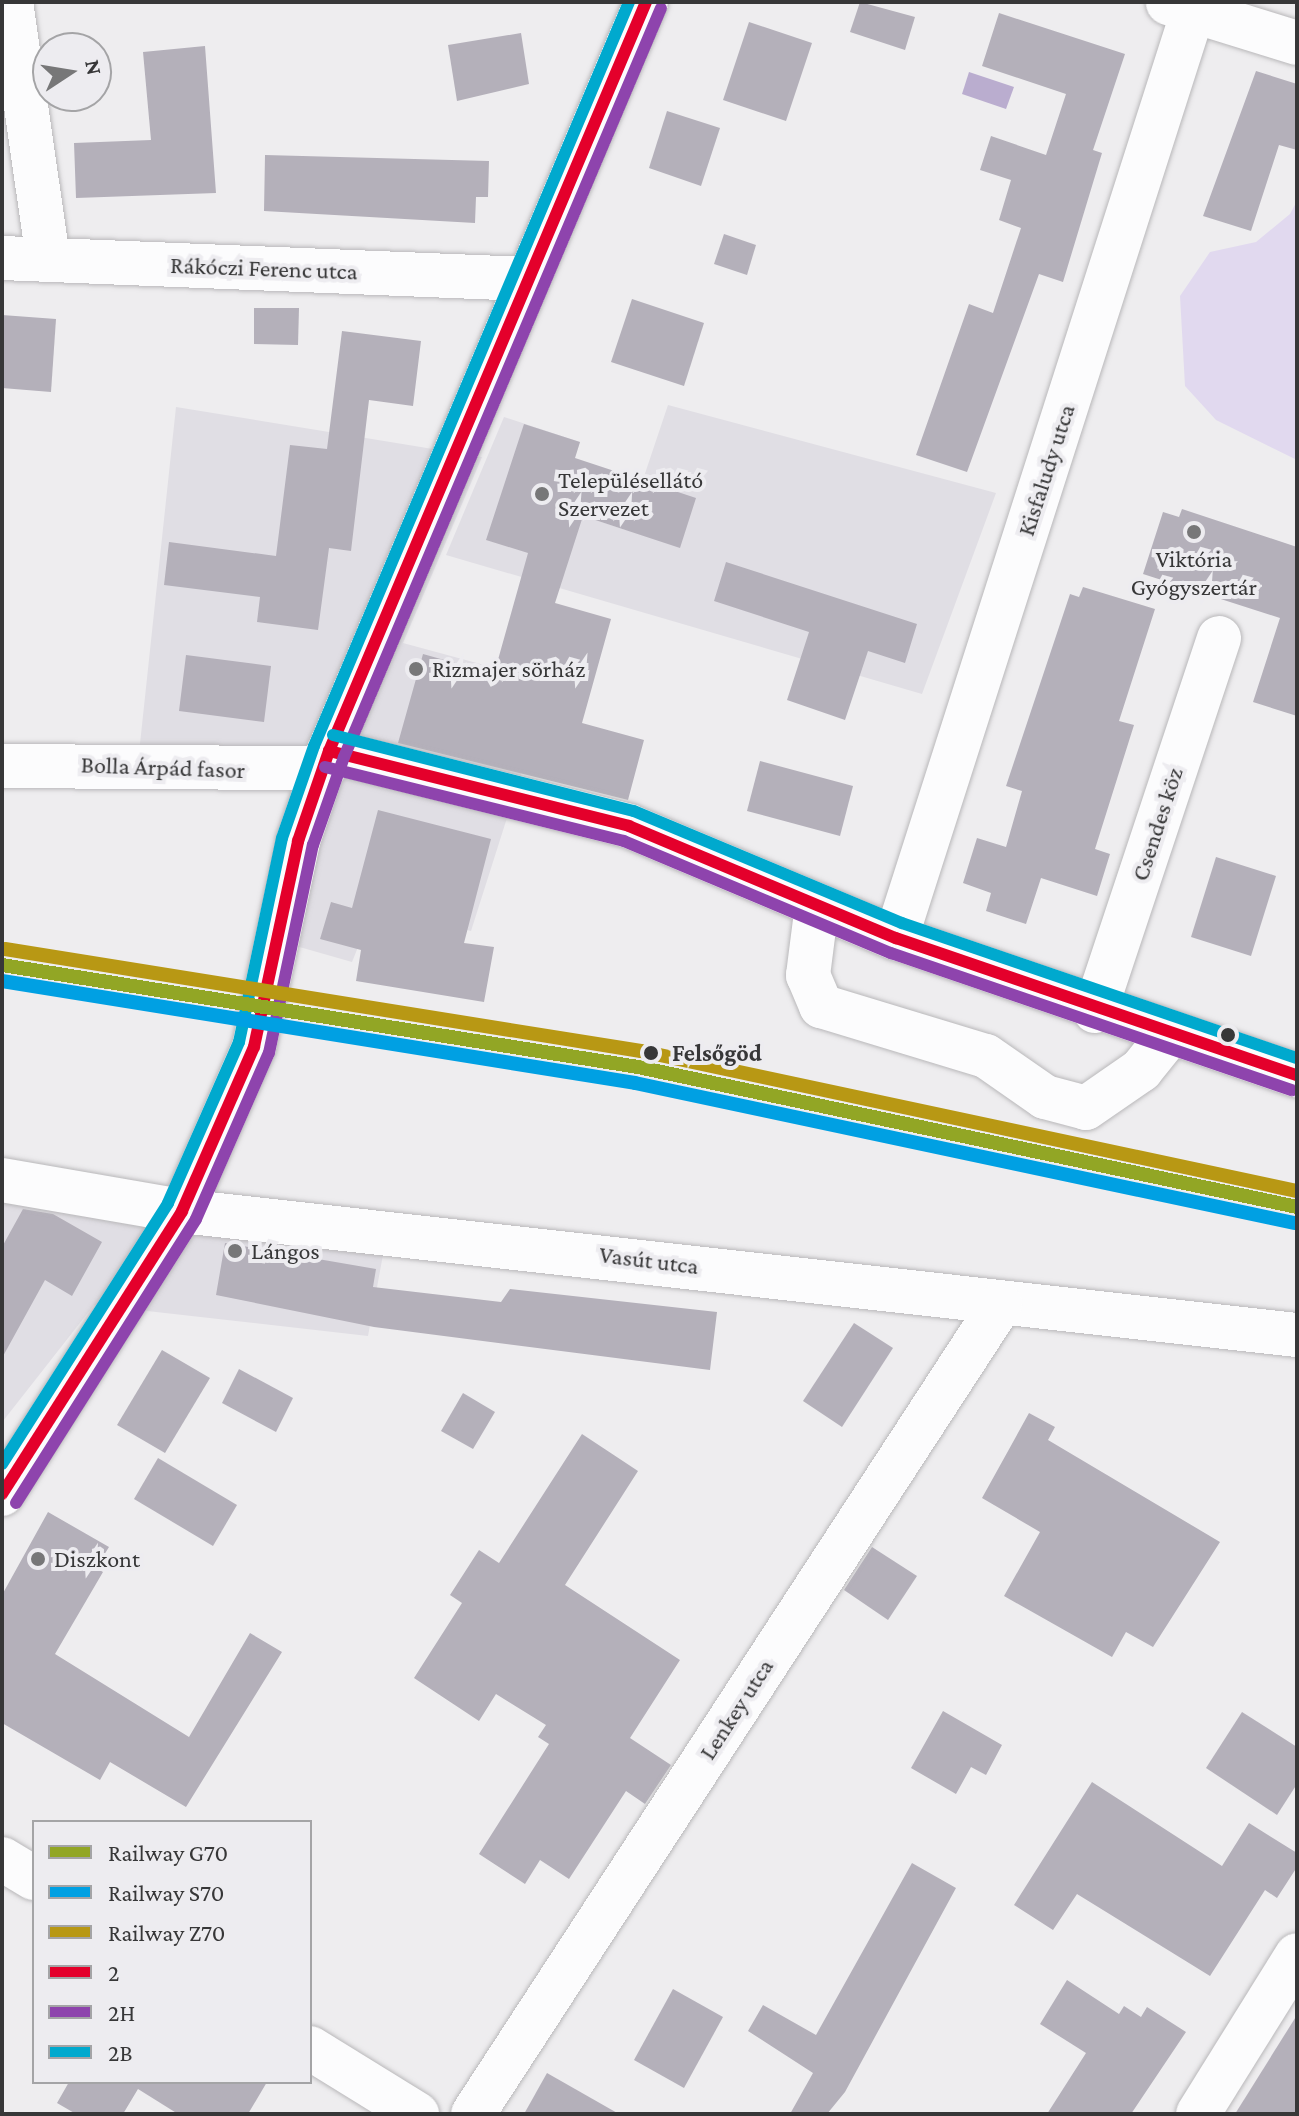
<!DOCTYPE html>
<html>
<head>
<meta charset="utf-8">
<style>
  body { margin:0 }
  #map { position:relative; width:1299px; height:2116px; overflow:hidden; background:#eeedef; font-family:"Crimson Pro",serif }
  div>[style] { position:absolute }
  [style*='--x'] { left:calc(var(--x)*1px); top:calc(var(--y)*1px); width:calc(var(--w)*1px); rotate:calc(var(--a)*1deg) }
  .built>* { inset:0; background:#e0dee4 }
  .green>* { inset:0; background:#e1d9ef }
  .water>* { inset:0; background:#baadcf }
  .building>* { inset:0; background:#b4b0ba }
  .roads { filter:drop-shadow(0 0 2px #b9b8ba) drop-shadow(0 0 2px #b9b8ba) }
  .minor>* { height:44px; margin:-22px; padding:0 22px; transform-origin:22px; border-radius:22px; background:#fcfcfd }
  .bus-1>* { height:12px; margin:-6px; padding:0 6px; transform-origin:6px; border-radius:6px; background:#e4002b }
  .bus-2>* { height:12px; margin:-6px; padding:0 6px; transform-origin:6px; border-radius:6px; background:#8e44ad }
  .bus-3>* { height:12px; margin:-6px; padding:0 6px; transform-origin:6px; border-radius:6px; background:#00a9ce }
  .rail-1>* { height:14px; margin:-7px; padding:0 7px; transform-origin:7px; border-radius:7px; background:#92a625 }
  .rail-2>* { height:14px; margin:-7px; padding:0 7px; transform-origin:7px; border-radius:7px; background:#00a0e3 }
  .rail-3>* { height:14px; margin:-7px; padding:0 7px; transform-origin:7px; border-radius:7px; background:#b89814 }
  .dots>* { width:22px; height:22px; translate:-50% -50%; box-sizing:border-box; border:4px solid #edecf0; border-radius:50% }
  span { translate:-50% -50%; white-space:nowrap; text-align:center; line-height:1.15; -webkit-text-stroke:8px #edecf0; paint-order:stroke }
  .street-label { font-size:24px; color:#373738 }
  .poi-label { font-size:24px; color:#373738 }
  .left { translate:0 -50%; text-align:left }
  .stop-label { font-size:24px; color:#373738; font-weight:700 }
  .frame { position:absolute; inset:0; border:4px solid #373738; pointer-events:none }
  .legend { position:absolute; left:32px; top:1820px; width:280px; height:264px; box-sizing:border-box; background:#edecf0; border:2px solid #a4a4a6; margin:0; padding:10px 14px; list-style:none; font-size:24px; color:#373738 }
  .legend li { display:flex; align-items:center; gap:16px; height:40px }
  .legend b { width:40px; border:2px solid #a4a4a6 }
  .north { position:absolute; left:32px; top:32px; width:80px; height:80px; box-sizing:border-box; background:#edecf0; border:2px solid #a4a4a6; border-radius:50%; rotate:78deg; font-size:22px; font-weight:700; line-height:32px; text-align:center; color:#373738 }
  .north::after { content:''; display:block; margin:auto; width:28px; height:36px; background:#777778; clip-path:polygon(50% 0,100% 100%,50% 72%,0 100%) }
</style>
</head>
<body>
<div id="map">
  <div class="built">
    <i style="clip-path:polygon(668px 405px,996px 493px,922px 694px,446px 555px,504px 417px,580px 442px,558px 508px,626px 530px)"></i>
    <i style="clip-path:polygon(176px 407px,482px 457px,403px 643px,550px 683px,471px 931px,375px 905px,352px 962px,261px 936px,307px 757px,139px 753px)"></i>
    <i style="clip-path:polygon(2px 1191px,385px 1244px,368px 1336px,94px 1305px,3px 1421px)"></i>
  </div>
  <div class="green">
    <i style="clip-path:polygon(1297px 201px,1297px 459px,1295px 459px,1216px 420px,1185px 386px,1180px 296px,1210px 252px,1256px 242px,1290px 214px)"></i>
  </div>
  <div class="water">
    <i style="clip-path:polygon(969px 72px,1014px 87px,1006px 109px,962px 94px)"></i>
  </div>
  <div class="building">
    <i style="clip-path:polygon(860px 2px,915px 17px,905px 50px,850px 32px)"></i>
    <i style="clip-path:polygon(999px 13px,1125px 54px,1093px 150px,1102px 153px,1063px 282px,1039px 274px,967px 472px,916px 455px,969px 304px,993px 313px,1021px 228px,999px 220px,1011px 180px,980px 170px,991px 136px,1046px 155px,1066px 94px,982px 66px)"></i>
    <i style="clip-path:polygon(749px 22px,812px 43px,786px 121px,723px 100px)"></i>
    <i style="clip-path:polygon(521px 33px,529px 84px,457px 101px,448px 45px)"></i>
    <i style="clip-path:polygon(205px 46px,216px 193px,76px 198px,74px 143px,151px 140px,143px 52px)"></i>
    <i style="clip-path:polygon(1256px 71px,1297px 84px,1297px 150px,1279px 145px,1251px 231px,1203px 216px)"></i>
    <i style="clip-path:polygon(667px 111px,720px 128px,701px 186px,649px 168px)"></i>
    <i style="clip-path:polygon(265px 155px,489px 161px,488px 197px,476px 197px,475px 223px,264px 211px)"></i>
    <i style="clip-path:polygon(724px 234px,756px 245px,747px 275px,714px 264px)"></i>
    <i style="clip-path:polygon(632px 299px,704px 323px,684px 386px,611px 362px)"></i>
    <i style="clip-path:polygon(254px 308px,299px 308px,298px 345px,254px 344px)"></i>
    <i style="clip-path:polygon(2px 315px,56px 319px,51px 392px,2px 388px)"></i>
    <i style="clip-path:polygon(342px 331px,421px 341px,413px 406px,369px 400px,351px 551px,329px 548px,318px 630px,257px 622px,260px 597px,164px 585px,169px 542px,276px 556px,290px 445px,327px 449px)"></i>
    <i style="clip-path:polygon(524px 424px,580px 442px,575px 458px,696px 498px,680px 548px,583px 516px,555px 603px,611px 619px,582px 723px,644px 740px,628px 800px,398px 743px,423px 654px,494px 674px,528px 553px,486px 540px)"></i>
    <i style="clip-path:polygon(1182px 509px,1297px 547px,1297px 716px,1253px 702px,1280px 618px,1143px 574px,1163px 512px,1179px 517px)"></i>
    <i style="clip-path:polygon(726px 562px,917px 624px,905px 663px,868px 651px,845px 720px,787px 700px,809px 632px,714px 601px)"></i>
    <i style="clip-path:polygon(1083px 587px,1155px 609px,1119px 721px,1134px 725px,1095px 849px,1110px 854px,1097px 896px,1041px 878px,1026px 924px,986px 911px,991px 893px,963px 883px,977px 838px,1006px 847px,1022px 791px,1006px 786px,1070px 594px,1079px 597px)"></i>
    <i style="clip-path:polygon(186px 655px,271px 666px,264px 722px,179px 711px)"></i>
    <i style="clip-path:polygon(760px 761px,853px 786px,840px 836px,747px 811px)"></i>
    <i style="clip-path:polygon(378px 810px,491px 839px,464px 943px,494px 947px,484px 1002px,356px 981px,361px 950px,320px 939px,331px 902px,352px 908px)"></i>
    <i style="clip-path:polygon(1216px 857px,1276px 876px,1251px 956px,1191px 937px)"></i>
    <i style="clip-path:polygon(23px 1209px,53px 1214px,102px 1242px,72px 1296px,45px 1280px,2px 1358px,2px 1247px)"></i>
    <i style="clip-path:polygon(225px 1243px,376px 1269px,373px 1287px,501px 1302px,510px 1289px,717px 1312px,710px 1370px,374px 1327px,216px 1295px)"></i>
    <i style="clip-path:polygon(854px 1323px,893px 1348px,842px 1427px,803px 1401px)"></i>
    <i style="clip-path:polygon(162px 1350px,210px 1378px,165px 1453px,117px 1425px)"></i>
    <i style="clip-path:polygon(239px 1369px,293px 1398px,276px 1432px,222px 1403px)"></i>
    <i style="clip-path:polygon(463px 1393px,495px 1412px,473px 1449px,441px 1431px)"></i>
    <i style="clip-path:polygon(1029px 1413px,1055px 1427px,1048px 1440px,1220px 1542px,1153px 1647px,1126px 1632px,1112px 1657px,1004px 1596px,1040px 1532px,982px 1498px)"></i>
    <i style="clip-path:polygon(582px 1434px,638px 1471px,565px 1585px,680px 1660px,630px 1738px,671px 1765px,645px 1804px,626px 1791px,569px 1879px,540px 1860px,525px 1884px,479px 1854px,549px 1744px,538px 1737px,546px 1725px,496px 1694px,479px 1721px,414px 1678px,462px 1603px,450px 1595px,479px 1550px,499px 1563px)"></i>
    <i style="clip-path:polygon(158px 1458px,237px 1505px,213px 1546px,134px 1499px)"></i>
    <i style="clip-path:polygon(48px 1512px,109px 1547px,96px 1568px,103px 1572px,55px 1654px,189px 1737px,250px 1633px,282px 1652px,186px 1807px,110px 1762px,100px 1780px,2px 1723px,2px 1595px)"></i>
    <i style="clip-path:polygon(872px 1547px,917px 1576px,888px 1620px,844px 1590px)"></i>
    <i style="clip-path:polygon(943px 1711px,1002px 1745px,986px 1775px,971px 1767px,956px 1794px,911px 1768px)"></i>
    <i style="clip-path:polygon(1242px 1712px,1297px 1747px,1297px 1784px,1277px 1815px,1206px 1768px)"></i>
    <i style="clip-path:polygon(1092px 1782px,1222px 1866px,1249px 1823px,1297px 1853px,1297px 1867px,1277px 1898px,1265px 1890px,1210px 1976px,1077px 1894px,1053px 1930px,1014px 1905px)"></i>
    <i style="clip-path:polygon(912px 1863px,956px 1888px,845px 2092px,827px 2114px,790px 2114px,813px 2073px,748px 2031px,763px 2005px,816px 2035px)"></i>
    <i style="clip-path:polygon(1067px 1980px,1119px 2014px,1124px 2006px,1141px 2017px,1147px 2007px,1186px 2032px,1131px 2114px,1047px 2114px,1086px 2053px,1040px 2024px)"></i>
    <i style="clip-path:polygon(673px 1989px,723px 2017px,684px 2088px,634px 2060px)"></i>
    <i style="clip-path:polygon(1297px 2015px,1297px 2114px,1235px 2114px)"></i>
    <i style="clip-path:polygon(547px 2073px,619px 2114px,524px 2114px)"></i>
    <i style="clip-path:polygon(69px 2082px,267px 2082px,248px 2114px,178px 2114px,138px 2089px,123px 2114px,76px 2114px,57px 2103px)"></i>
  </div>
  <div class="roads">
    <div class="minor">
      <i style="--x:11;--y:2;--w:260;--a:81.8"></i>
      <i style="--x:1168;--y:3;--w:135;--a:17.2"></i>
      <i style="--x:2;--y:258;--w:525;--a:2.29"></i>
      <i style="--x:329;--y:751;--w:309;--a:14"></i>
      <i style="--x:629;--y:826;--w:290;--a:22.8"></i>
      <i style="--x:896;--y:938;--w:424;--a:18.9"></i>
      <i style="--x:2;--y:766;--w:322;--a:0.4"></i>
      <i style="--x:817;--y:905;--w:71;--a:97.3"></i>
      <i style="--x:808;--y:975;--w:34;--a:67"></i>
      <i style="--x:821;--y:1006;--w:172;--a:16.9"></i>
      <i style="--x:986;--y:1056;--w:72;--a:34.8"></i>
      <i style="--x:1045;--y:1097;--w:42;--a:15"></i>
      <i style="--x:1086;--y:1108;--w:67;--a:-34.6"></i>
      <i style="--x:1141;--y:1070;--w:45;--a:-51.3"></i>
      <i style="--x:896;--y:938;--w:983;--a:-72.23"></i>
      <i style="--x:1095;--y:1011;--w:393;--a:-71.6"></i>
      <i style="--x:2;--y:1180;--w:183;--a:9.8"></i>
      <i style="--x:182;--y:1211;--w:1122;--a:6.35"></i>
      <i style="--x:2;--y:1494;--w:335;--a:-57.5"></i>
      <i style="--x:182;--y:1211;--w:179;--a:-66.3"></i>
      <i style="--x:254;--y:1047;--w:211;--a:-77.9"></i>
      <i style="--x:298;--y:841;--w:95;--a:-71"></i>
      <i style="--x:329;--y:751;--w:813;--a:-67.06"></i>
      <i style="--x:2;--y:1859;--w:37;--a:31"></i>
      <i style="--x:310;--y:2048;--w:126;--a:31.7"></i>
      <i style="--x:473;--y:2114;--w:966;--a:-56.92"></i>
      <i style="--x:1198;--y:2114;--w:187;--a:-58.1"></i>
    </div>
  </div>
  <div class="bus-1">
    <i style="--x:329;--y:751;--w:309;--a:14"></i>
    <i style="--x:629;--y:826;--w:290;--a:22.8"></i>
    <i style="--x:896;--y:938;--w:424;--a:18.9"></i>
    <i style="--x:2;--y:1494;--w:335;--a:-57.5"></i>
    <i style="--x:182;--y:1211;--w:179;--a:-66.3"></i>
    <i style="--x:254;--y:1047;--w:211;--a:-77.9"></i>
    <i style="--x:298;--y:841;--w:95;--a:-71"></i>
    <i style="--x:329;--y:751;--w:813;--a:-67.06"></i>
  </div>
  <div class="bus-2">
    <i style="--x:325;--y:767;--w:308;--a:13.9"></i>
    <i style="--x:624;--y:841;--w:290;--a:22.8"></i>
    <i style="--x:891;--y:953;--w:424;--a:18.9"></i>
    <i style="--x:16;--y:1503;--w:336;--a:-57.6"></i>
    <i style="--x:196;--y:1219;--w:181;--a:-66.3"></i>
    <i style="--x:269;--y:1053;--w:213;--a:-78.1"></i>
    <i style="--x:313;--y:845;--w:93;--a:-70.6"></i>
    <i style="--x:344;--y:757;--w:813;--a:-67.06"></i>
  </div>
  <div class="bus-3">
    <i style="--x:333;--y:735;--w:310;--a:14.2"></i>
    <i style="--x:634;--y:811;--w:290;--a:22.7"></i>
    <i style="--x:902;--y:923;--w:417;--a:18.9"></i>
    <i style="--x:2;--y:1464;--w:309;--a:-57.5"></i>
    <i style="--x:168;--y:1203;--w:176;--a:-66.2"></i>
    <i style="--x:239;--y:1042;--w:208;--a:-78.1"></i>
    <i style="--x:282;--y:838;--w:97;--a:-70.8"></i>
    <i style="--x:314;--y:746;--w:808;--a:-67.05"></i>
  </div>
  <div class="rail-1">
    <i style="--x:2;--y:965;--w:644;--a:9.11"></i>
    <i style="--x:638;--y:1067;--w:674;--a:11.99"></i>
  </div>
  <div class="rail-2">
    <i style="--x:2;--y:981;--w:641;--a:9.15"></i>
    <i style="--x:635;--y:1083;--w:674;--a:11.99"></i>
  </div>
  <div class="rail-3">
    <i style="--x:5;--y:949;--w:644;--a:9.11"></i>
    <i style="--x:641;--y:1051;--w:671;--a:12.05"></i>
  </div>
  <div class="dots">
    <i style="left:542px;top:494px;background:#777778"></i>
    <i style="left:1194px;top:532px;background:#777778"></i>
    <i style="left:416px;top:669px;background:#777778"></i>
    <i style="left:1228px;top:1035px;background:#373738"></i>
    <i style="left:651px;top:1053px;background:#373738"></i>
    <i style="left:235px;top:1251px;background:#777778"></i>
    <i style="left:38px;top:1559px;background:#777778"></i>
  </div>
  <div class="street-label">
    <span style="left:264px;top:268px;rotate:2deg">Rákóczi Ferenc utca</span>
    <span style="left:1046px;top:470px;rotate:-72deg">Kisfaludy utca</span>
    <span style="left:163px;top:767px;rotate:2deg">Bolla Árpád fasor</span>
    <span style="left:1157px;top:824px;rotate:-72deg">Csendes köz</span>
    <span style="left:649px;top:1260px;rotate:7deg">Vasút utca</span>
    <span style="left:736px;top:1709px;rotate:-57deg">Lenkey utca</span>
  </div>
  <div class="poi-label">
    <span class="left" style="left:558px;top:494px">Településellátó<br>Szervezet</span>
    <span style="left:1194px;top:573px">Viktória<br>Gyógyszertár</span>
    <span class="left" style="left:432px;top:669px">Rizmajer sörház</span>
    <span class="left" style="left:251px;top:1251px">Lángos</span>
    <span class="left" style="left:54px;top:1559px">Diszkont</span>
  </div>
  <div class="stop-label">
    <span class="left" style="left:672px;top:1053px">Felsőgöd</span>
  </div>
  <div class="frame"></div>
  <ul class="legend">
  <li><b style="height:10px;background:#92a625"></b>Railway G70</li>
  <li><b style="height:10px;background:#00a0e3"></b>Railway S70</li>
  <li><b style="height:10px;background:#b89814"></b>Railway Z70</li>
  <li><b style="height:10px;background:#e4002b"></b>2</li>
  <li><b style="height:10px;background:#8e44ad"></b>2H</li>
  <li><b style="height:10px;background:#00a9ce"></b>2B</li>
  </ul>
  <div class="north">N</div>
</div>
</body>
</html>
